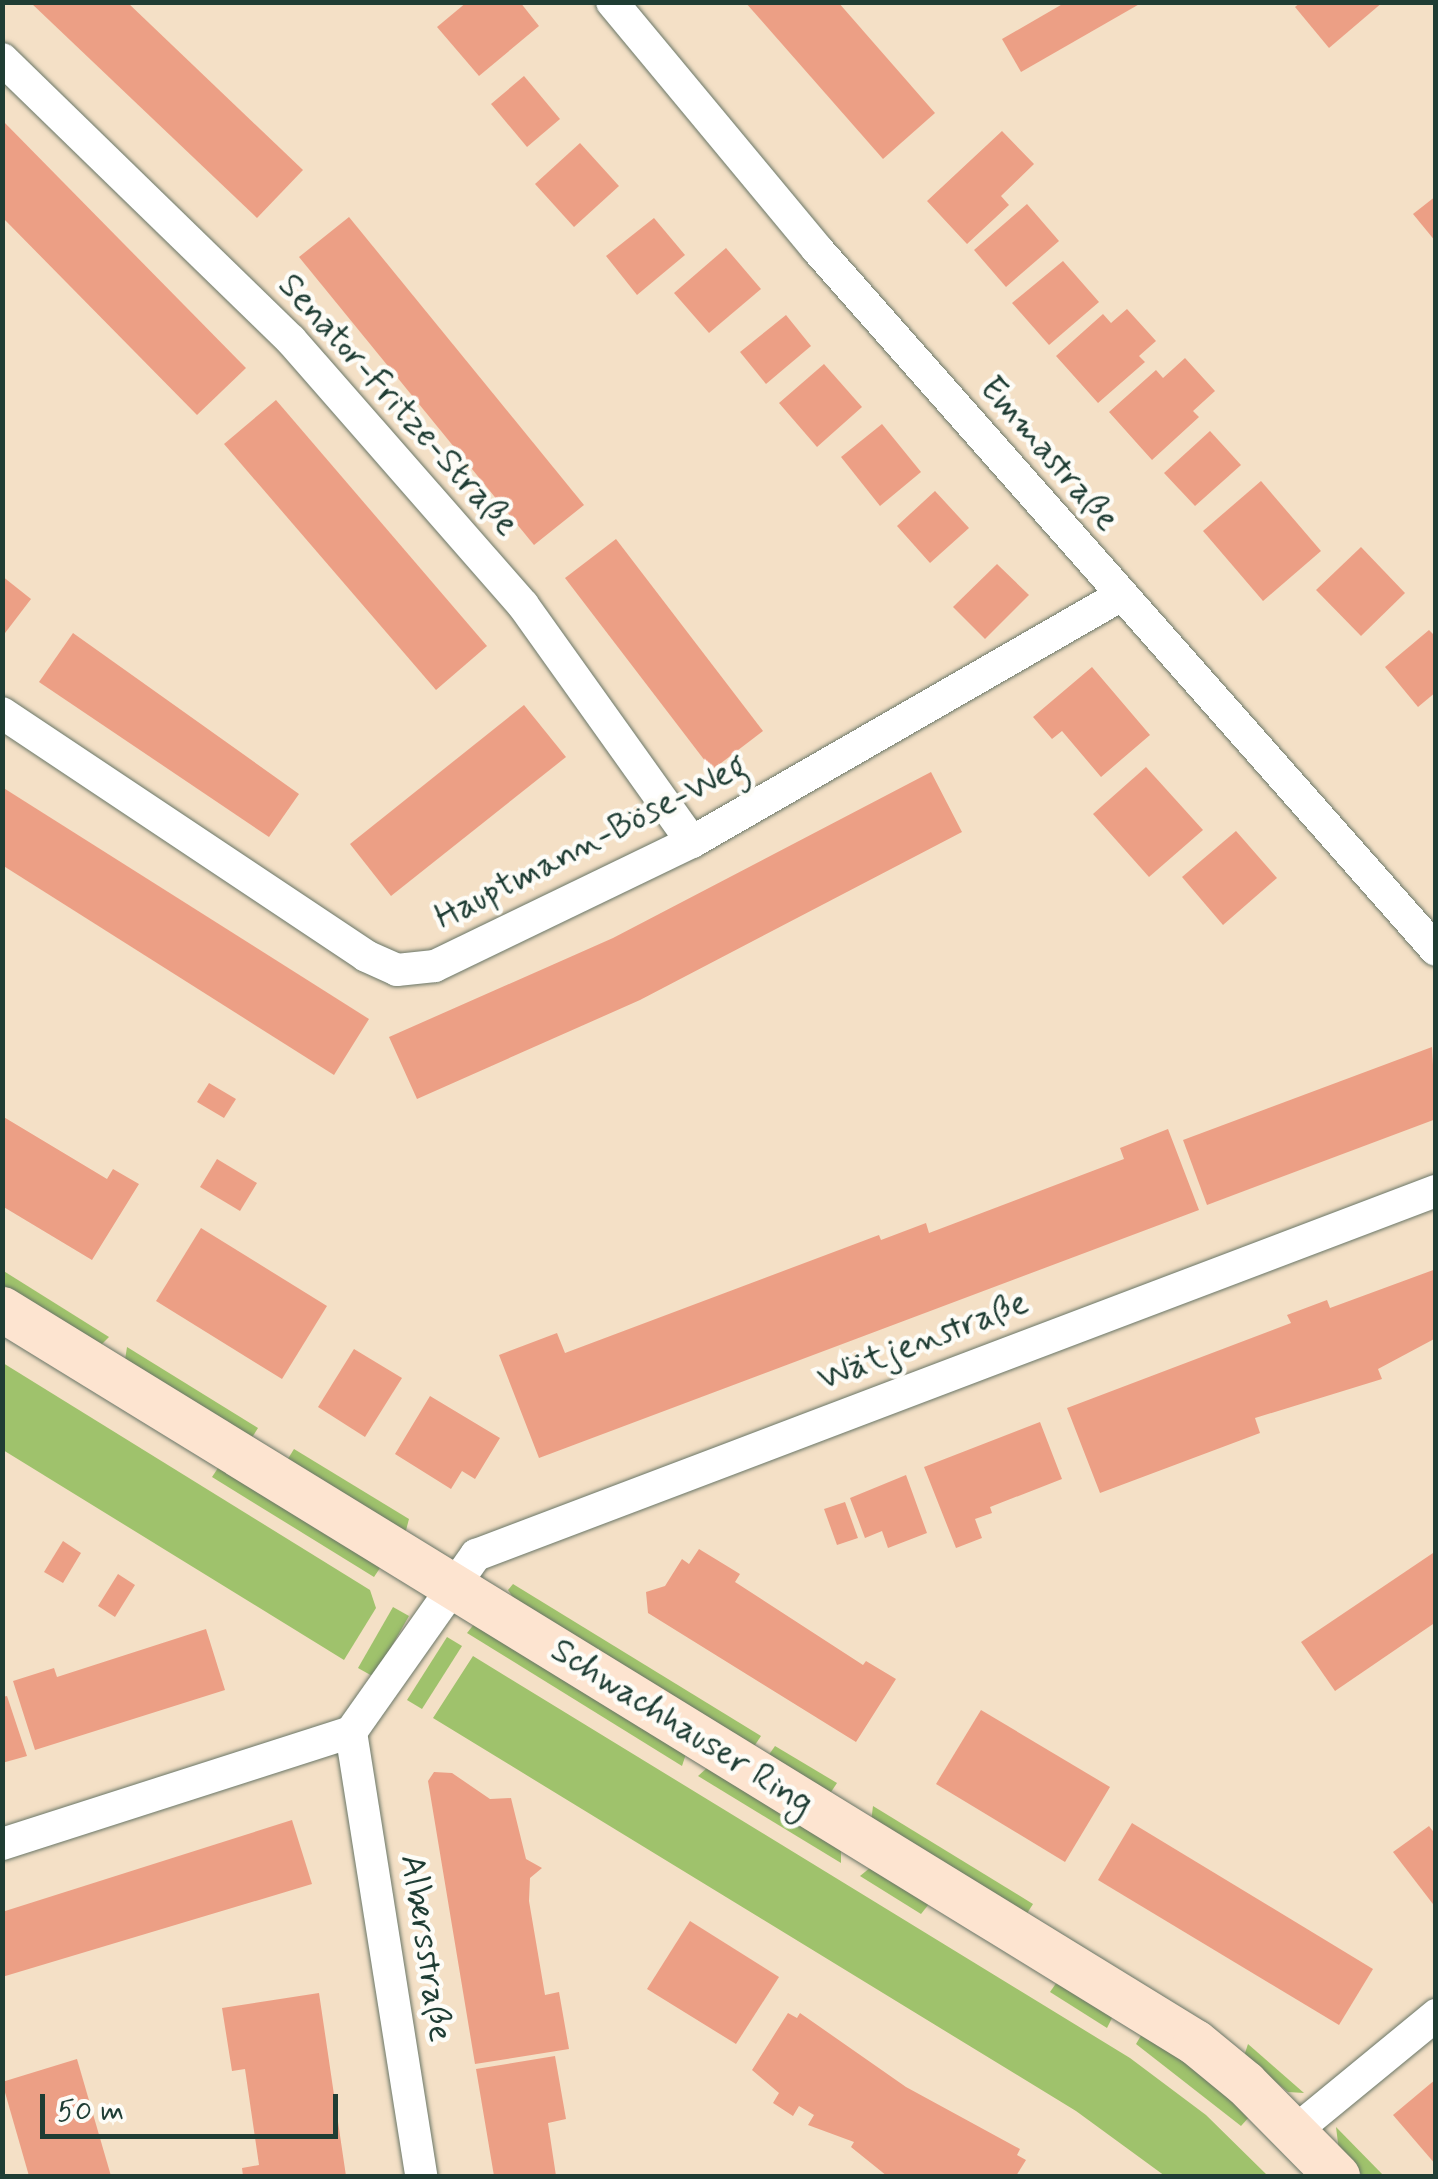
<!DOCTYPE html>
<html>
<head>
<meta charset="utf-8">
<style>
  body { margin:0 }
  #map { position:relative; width:1438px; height:2179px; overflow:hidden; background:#f4e0c6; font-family:Mynerve,sans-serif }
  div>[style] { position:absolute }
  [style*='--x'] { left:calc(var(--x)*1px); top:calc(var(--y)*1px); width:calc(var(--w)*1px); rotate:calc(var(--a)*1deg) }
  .green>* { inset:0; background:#9fc26c }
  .building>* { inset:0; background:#ec9f85 }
  .roads { filter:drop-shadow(0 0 2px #6a7667) drop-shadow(0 0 2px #6a7667) }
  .minor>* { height:32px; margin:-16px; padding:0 16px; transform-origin:16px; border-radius:16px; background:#fff }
  .secondary>* { height:45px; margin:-22.5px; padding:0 22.5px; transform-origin:22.5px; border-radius:22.5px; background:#fde4d0 }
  span { translate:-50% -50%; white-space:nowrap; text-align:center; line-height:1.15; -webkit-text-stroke:9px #fdfcf7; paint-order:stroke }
  .street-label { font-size:35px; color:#1f3d34 }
  .frame { position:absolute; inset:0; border:5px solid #1f3d34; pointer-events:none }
  .scale { position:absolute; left:40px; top:2094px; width:298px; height:45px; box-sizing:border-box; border:5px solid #1f3d34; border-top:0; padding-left:12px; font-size:30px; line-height:35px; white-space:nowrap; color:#1f3d34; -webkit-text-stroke:8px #fdfcf7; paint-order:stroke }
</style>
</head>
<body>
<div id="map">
  <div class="green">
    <i style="clip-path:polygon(2px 1270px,109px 1337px,101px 1345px,3px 1285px)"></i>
    <i style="clip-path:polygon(127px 1347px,258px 1428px,251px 1439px,125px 1360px)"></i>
    <i style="clip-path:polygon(3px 1363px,370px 1590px,376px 1608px,344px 1660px,3px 1450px)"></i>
    <i style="clip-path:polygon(294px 1449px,409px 1519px,405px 1534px,286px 1462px)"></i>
    <i style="clip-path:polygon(220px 1465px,382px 1565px,374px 1577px,212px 1477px)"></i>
    <i style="clip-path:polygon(513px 1584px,761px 1736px,753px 1748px,517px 1603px,508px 1590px)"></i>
    <i style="clip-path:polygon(393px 1607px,409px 1616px,374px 1677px,358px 1668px)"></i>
    <i style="clip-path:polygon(475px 1623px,686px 1754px,682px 1766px,467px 1633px)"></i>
    <i style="clip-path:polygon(447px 1637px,462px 1646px,422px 1709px,407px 1700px)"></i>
    <i style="clip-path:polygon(473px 1656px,1130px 2058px,1206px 2115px,1268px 2176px,1165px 2176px,1076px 2111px,433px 1718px)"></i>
    <i style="clip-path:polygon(775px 1746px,837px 1783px,829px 1795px,768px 1756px)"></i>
    <i style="clip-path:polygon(708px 1767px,841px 1848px,841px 1863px,698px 1776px)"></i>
    <i style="clip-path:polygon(873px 1806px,1033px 1904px,1026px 1915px,871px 1822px)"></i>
    <i style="clip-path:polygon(871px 1867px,929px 1904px,921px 1914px,860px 1876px)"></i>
    <i style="clip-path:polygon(1057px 1982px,1113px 2016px,1107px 2028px,1050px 1992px)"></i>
    <i style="clip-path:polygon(1142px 2034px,1194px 2066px,1250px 2116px,1241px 2126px,1136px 2044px)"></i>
    <i style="clip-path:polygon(1248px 2044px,1304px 2093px,1288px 2092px,1244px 2056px)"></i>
    <i style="clip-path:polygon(1336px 2127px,1384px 2176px,1363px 2176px,1339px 2151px)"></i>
  </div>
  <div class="building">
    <i style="clip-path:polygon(30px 2px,127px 2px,303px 170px,257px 218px)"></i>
    <i style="clip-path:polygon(467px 2px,520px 2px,539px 26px,479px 76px,437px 27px)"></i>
    <i style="clip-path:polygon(745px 2px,838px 2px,935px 113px,883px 159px)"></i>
    <i style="clip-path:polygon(1066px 2px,1143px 2px,1021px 72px,1002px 39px)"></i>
    <i style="clip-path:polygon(1301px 2px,1383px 2px,1329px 48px,1295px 7px)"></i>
    <i style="clip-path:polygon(524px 76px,560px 119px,527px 147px,491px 104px)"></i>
    <i style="clip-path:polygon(2px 120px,246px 368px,197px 415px,2px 217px)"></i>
    <i style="clip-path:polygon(1002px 131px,1034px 164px,1001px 196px,1009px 205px,967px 244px,927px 201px)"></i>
    <i style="clip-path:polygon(580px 143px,619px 186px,574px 227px,535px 184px)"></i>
    <i style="clip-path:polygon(1436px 196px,1436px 242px,1413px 214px)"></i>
    <i style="clip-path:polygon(1027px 204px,1059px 241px,1006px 287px,974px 250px)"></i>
    <i style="clip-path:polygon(349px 217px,584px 505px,534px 545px,299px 257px)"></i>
    <i style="clip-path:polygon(654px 218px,685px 255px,637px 295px,606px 256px)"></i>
    <i style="clip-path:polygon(726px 248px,761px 289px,709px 333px,674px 293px)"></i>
    <i style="clip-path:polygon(1063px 261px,1099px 302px,1049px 345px,1012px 303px)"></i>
    <i style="clip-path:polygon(1127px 309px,1156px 341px,1139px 356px,1145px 362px,1098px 403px,1056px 356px,1103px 314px,1111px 323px)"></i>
    <i style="clip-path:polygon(786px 315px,811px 346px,766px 384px,740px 352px)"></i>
    <i style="clip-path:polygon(1185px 358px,1215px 391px,1193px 411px,1199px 417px,1152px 460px,1109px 412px,1156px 370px,1163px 378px)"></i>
    <i style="clip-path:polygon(824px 364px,862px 407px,817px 447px,779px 403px)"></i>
    <i style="clip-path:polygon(276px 400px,487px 646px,436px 690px,224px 444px)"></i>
    <i style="clip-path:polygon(882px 424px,921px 472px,880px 506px,841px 457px)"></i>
    <i style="clip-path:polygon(1210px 431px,1241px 465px,1195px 506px,1164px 473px)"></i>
    <i style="clip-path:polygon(1261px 481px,1321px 551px,1263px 601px,1203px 531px)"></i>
    <i style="clip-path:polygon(935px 491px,969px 528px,930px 563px,897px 526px)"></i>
    <i style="clip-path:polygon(616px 539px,763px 731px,712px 770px,565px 578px)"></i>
    <i style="clip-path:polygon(1361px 547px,1405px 593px,1361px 636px,1316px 590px)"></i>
    <i style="clip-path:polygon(997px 564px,1029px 595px,985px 639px,953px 607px)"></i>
    <i style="clip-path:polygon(2px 576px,31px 599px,2px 637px)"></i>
    <i style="clip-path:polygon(1429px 630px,1436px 637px,1436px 692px,1418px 707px,1385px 667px)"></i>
    <i style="clip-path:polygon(73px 633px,299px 794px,269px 837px,39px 682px)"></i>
    <i style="clip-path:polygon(1092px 667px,1150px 735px,1101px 777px,1062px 731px,1052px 739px,1033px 717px)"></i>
    <i style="clip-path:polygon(524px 705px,566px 757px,391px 896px,350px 844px)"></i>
    <i style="clip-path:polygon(1146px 767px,1203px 830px,1149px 877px,1093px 814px)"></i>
    <i style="clip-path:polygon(931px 772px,962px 832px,640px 1000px,417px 1099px,389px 1037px,613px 938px)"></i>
    <i style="clip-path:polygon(2px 787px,369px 1019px,334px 1075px,2px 865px)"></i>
    <i style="clip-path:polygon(1236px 831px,1277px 878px,1223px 925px,1182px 877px)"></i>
    <i style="clip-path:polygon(1432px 1047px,1436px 1119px,1207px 1205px,1183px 1140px)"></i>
    <i style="clip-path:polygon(209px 1083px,236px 1099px,224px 1118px,197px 1102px)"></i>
    <i style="clip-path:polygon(2px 1116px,107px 1179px,113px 1169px,139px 1184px,92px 1260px,2px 1206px)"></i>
    <i style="clip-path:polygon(1168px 1129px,1199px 1210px,539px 1458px,499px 1355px,557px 1333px,565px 1353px,879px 1235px,881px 1240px,926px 1223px,929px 1233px,1124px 1159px,1120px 1148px)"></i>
    <i style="clip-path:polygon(217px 1159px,257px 1183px,240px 1211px,200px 1187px)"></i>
    <i style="clip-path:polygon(201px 1228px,327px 1306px,282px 1379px,156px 1301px)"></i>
    <i style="clip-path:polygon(1436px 1269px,1436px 1338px,1378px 1369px,1382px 1379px,1255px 1418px,1260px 1433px,1100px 1493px,1067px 1408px,1291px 1323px,1287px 1315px,1327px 1300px,1330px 1308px)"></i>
    <i style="clip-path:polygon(354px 1349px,402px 1378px,365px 1437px,318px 1407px)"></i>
    <i style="clip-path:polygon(430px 1396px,500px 1438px,475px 1479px,462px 1471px,451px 1489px,395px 1454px)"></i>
    <i style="clip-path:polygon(1040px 1422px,1062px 1479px,990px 1507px,992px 1513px,975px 1519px,982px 1538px,956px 1548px,924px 1467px)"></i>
    <i style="clip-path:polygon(906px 1475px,927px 1533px,888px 1548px,882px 1531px,865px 1538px,850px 1498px)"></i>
    <i style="clip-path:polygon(845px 1502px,858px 1538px,837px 1545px,824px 1509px)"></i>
    <i style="clip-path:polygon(63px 1541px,81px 1553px,63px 1583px,44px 1572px)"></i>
    <i style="clip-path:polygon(699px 1549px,740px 1574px,735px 1582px,863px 1665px,866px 1661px,896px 1679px,856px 1742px,648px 1613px,646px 1592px,665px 1586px,682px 1559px,689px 1564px)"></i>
    <i style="clip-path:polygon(1436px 1551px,1436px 1622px,1335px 1691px,1301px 1642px)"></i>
    <i style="clip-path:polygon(118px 1574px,135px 1585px,115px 1617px,98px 1606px)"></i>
    <i style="clip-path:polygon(206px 1629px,225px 1690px,35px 1750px,13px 1681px,54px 1668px,57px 1677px)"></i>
    <i style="clip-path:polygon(7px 1696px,27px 1756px,2px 1763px,2px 1697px)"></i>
    <i style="clip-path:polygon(981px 1710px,1110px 1787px,1065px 1862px,936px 1784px)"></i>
    <i style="clip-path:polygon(434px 1772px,452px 1773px,490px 1799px,511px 1798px,526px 1859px,542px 1868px,530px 1878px,529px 1901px,545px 1995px,559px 1992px,569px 2049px,475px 2064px,428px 1781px)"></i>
    <i style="clip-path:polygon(292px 1820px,312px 1884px,2px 1977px,2px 1912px)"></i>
    <i style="clip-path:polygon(1132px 1823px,1373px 1969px,1339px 2025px,1098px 1880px)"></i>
    <i style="clip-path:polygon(1429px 1826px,1436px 1835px,1436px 1908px,1393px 1852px)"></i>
    <i style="clip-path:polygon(690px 1921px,779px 1977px,736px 2044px,647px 1989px)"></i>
    <i style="clip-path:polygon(319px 1993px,346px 2176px,243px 2176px,242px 2168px,259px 2165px,245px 2069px,232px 2071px,222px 2008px)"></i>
    <i style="clip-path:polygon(788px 2013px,797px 2018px,800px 2013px,906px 2087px,1020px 2149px,1017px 2155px,1026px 2160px,1016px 2176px,887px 2176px,851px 2147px,854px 2142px,808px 2125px,814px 2115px,799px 2106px,793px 2116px,773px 2103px,779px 2093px,752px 2070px)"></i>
    <i style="clip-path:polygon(555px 2056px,566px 2119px,548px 2123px,556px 2176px,494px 2176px,476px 2069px)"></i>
    <i style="clip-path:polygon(77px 2059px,111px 2176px,29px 2176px,2px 2082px)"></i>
    <i style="clip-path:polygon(1436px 2079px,1436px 2165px,1393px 2115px)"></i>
  </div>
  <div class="roads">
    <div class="minor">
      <i style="--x:612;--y:2;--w:321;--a:50.3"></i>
      <i style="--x:817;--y:249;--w:935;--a:48.55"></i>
      <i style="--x:2;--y:59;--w:403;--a:44.2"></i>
      <i style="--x:291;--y:340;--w:352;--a:48.8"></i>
      <i style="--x:523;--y:605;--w:291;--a:54.5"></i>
      <i style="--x:2;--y:713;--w:438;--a:33.7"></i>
      <i style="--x:366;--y:956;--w:34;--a:24"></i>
      <i style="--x:397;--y:970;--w:38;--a:-6"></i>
      <i style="--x:435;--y:966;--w:285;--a:-25.8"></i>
      <i style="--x:692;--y:842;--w:494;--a:-29.9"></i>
      <i style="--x:351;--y:1732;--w:449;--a:81"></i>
      <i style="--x:2;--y:1844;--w:367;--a:-17.8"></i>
      <i style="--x:351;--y:1732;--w:217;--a:-54.8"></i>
      <i style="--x:476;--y:1555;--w:1027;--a:-20.77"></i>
      <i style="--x:1295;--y:2131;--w:183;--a:-39.4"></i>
    </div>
    <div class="secondary">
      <i style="--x:2;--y:1309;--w:1400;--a:31.57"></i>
      <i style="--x:1195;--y:2042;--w:65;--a:39.4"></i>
      <i style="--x:1245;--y:2083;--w:131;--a:45.3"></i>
    </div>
  </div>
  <div class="street-label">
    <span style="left:398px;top:405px;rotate:48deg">Senator-Fritze-Straße</span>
    <span style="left:1049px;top:454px;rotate:49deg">Emmastraße</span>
    <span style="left:591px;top:842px;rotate:-27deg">Hauptmann-Böse-Weg</span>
    <span style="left:923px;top:1341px;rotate:-21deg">Wätjenstraße</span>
    <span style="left:682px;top:1727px;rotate:32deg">Schwachhauser Ring</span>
    <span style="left:426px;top:1948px;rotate:81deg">Albersstraße</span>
  </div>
  <div class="frame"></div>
  <div class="scale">50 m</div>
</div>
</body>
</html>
